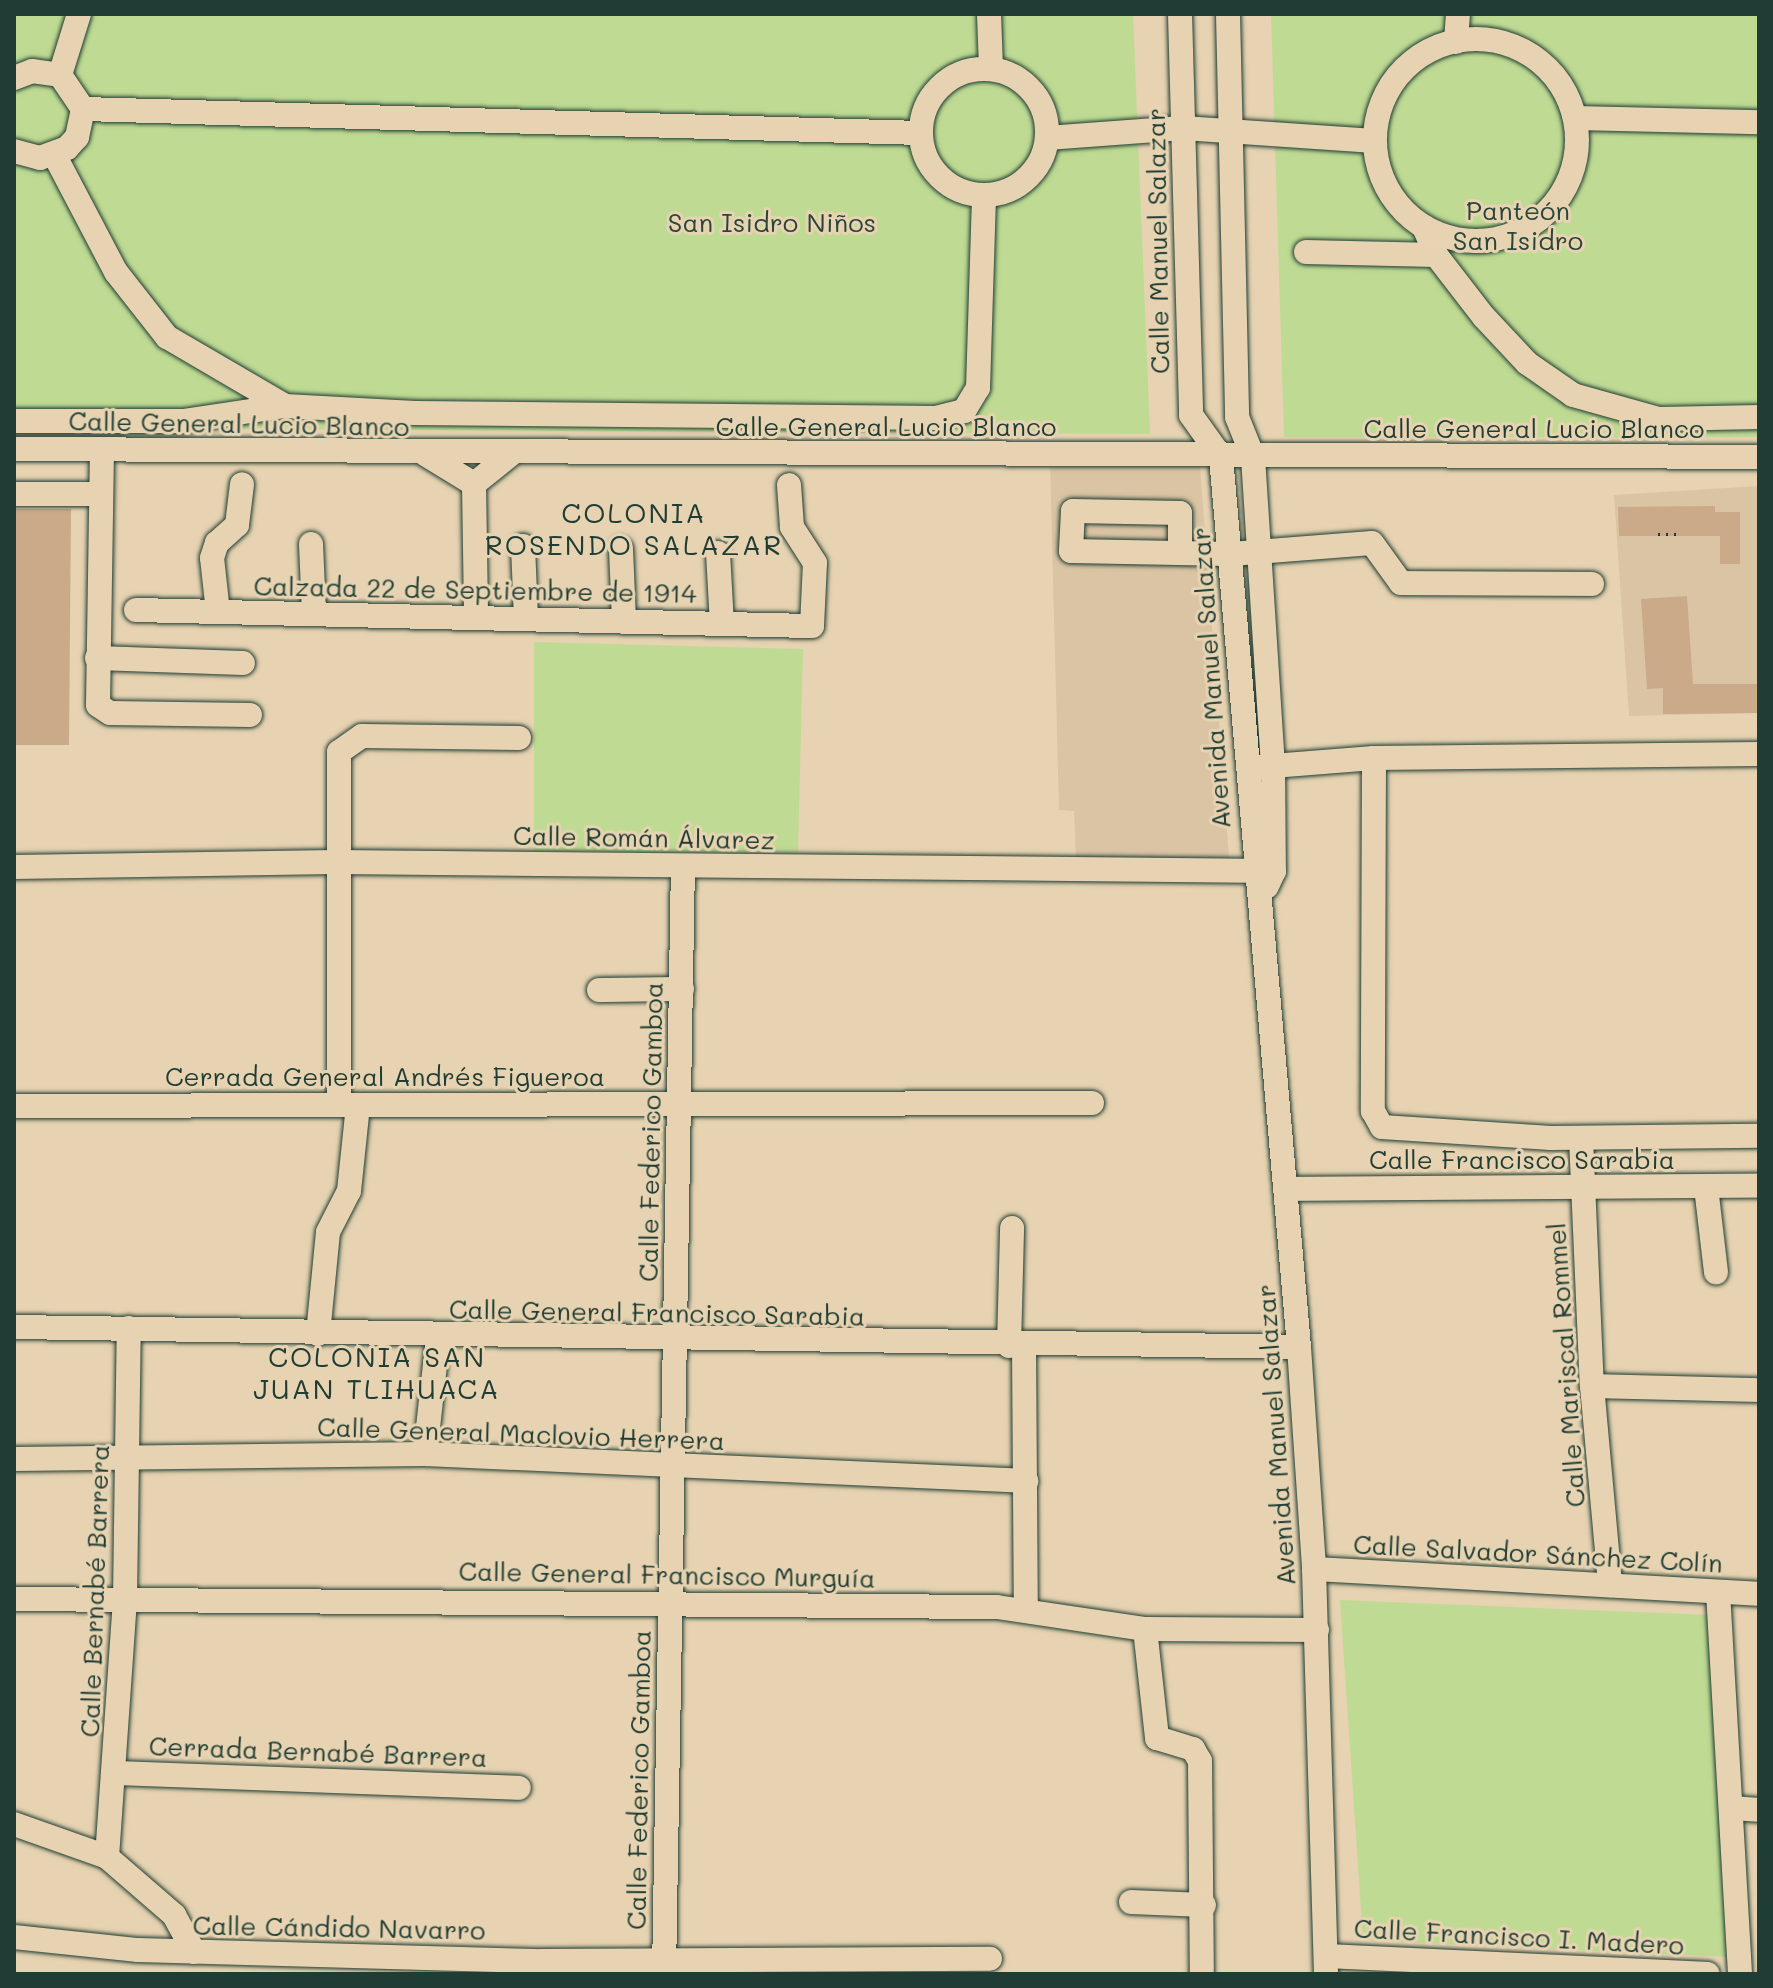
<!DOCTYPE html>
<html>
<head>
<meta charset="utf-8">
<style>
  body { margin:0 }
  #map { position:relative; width:1773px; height:1988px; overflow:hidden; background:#e7d3b1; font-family:Mali,sans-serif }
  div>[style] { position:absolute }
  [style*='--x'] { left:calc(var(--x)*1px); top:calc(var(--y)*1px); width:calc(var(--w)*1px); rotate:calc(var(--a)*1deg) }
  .built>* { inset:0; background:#dac4a3 }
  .green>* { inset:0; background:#bfdb93 }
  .building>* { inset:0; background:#caaa88 }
  .path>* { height:3px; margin-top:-1.5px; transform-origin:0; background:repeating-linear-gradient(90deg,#1f3d34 0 2px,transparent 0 8px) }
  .roads { filter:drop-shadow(0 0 2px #1f3d34) drop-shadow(0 0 2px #1f3d34) }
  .minor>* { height:24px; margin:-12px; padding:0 12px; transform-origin:12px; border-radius:12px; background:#e7d3b1 }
  .minor>.ring { margin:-12px; padding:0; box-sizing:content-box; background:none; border:24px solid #e7d3b1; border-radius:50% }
  span { translate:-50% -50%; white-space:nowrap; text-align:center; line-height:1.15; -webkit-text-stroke:6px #e7d3b1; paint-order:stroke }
  .park-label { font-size:26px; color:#274539 }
  .street-label { font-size:26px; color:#1f3d34 }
  .neighbourhood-label { font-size:28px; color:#1f3d34; letter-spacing:2px }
  .frame { position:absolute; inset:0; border:16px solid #1f3d34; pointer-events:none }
</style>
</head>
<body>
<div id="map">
  <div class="built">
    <i style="clip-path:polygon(1050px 463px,1200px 466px,1229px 859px,1076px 857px,1074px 811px,1059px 810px)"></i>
    <i style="clip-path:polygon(1759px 486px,1759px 713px,1629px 716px,1614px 495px)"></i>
  </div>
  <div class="green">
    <i style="clip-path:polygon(14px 14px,1133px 14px,1150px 434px,14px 428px)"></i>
    <i style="clip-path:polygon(1271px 14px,1759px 14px,1759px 437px,1284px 437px)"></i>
    <i style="clip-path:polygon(534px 642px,803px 649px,798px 852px,534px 851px)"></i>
    <i style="clip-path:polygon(1340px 1600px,1713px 1615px,1733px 1957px,1363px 1940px)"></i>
  </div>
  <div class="building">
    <i style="clip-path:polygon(1715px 506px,1715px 512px,1740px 512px,1740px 564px,1720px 564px,1720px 536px,1619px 536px,1618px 507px)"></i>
    <i style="clip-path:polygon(14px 509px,71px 509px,69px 745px,14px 745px)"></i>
    <i style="clip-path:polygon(1687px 596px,1693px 684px,1759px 684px,1759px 713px,1663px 714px,1663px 688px,1647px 689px,1641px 599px)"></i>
  </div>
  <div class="path">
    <i style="--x:1658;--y:534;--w:18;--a:0"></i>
  </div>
  <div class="roads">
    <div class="minor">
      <i style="--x:989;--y:14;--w:55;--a:87.9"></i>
      <i style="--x:1180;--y:14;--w:401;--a:88.4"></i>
      <i style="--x:1191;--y:415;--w:52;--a:54.5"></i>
      <i style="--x:1228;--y:14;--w:403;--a:88.7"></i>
      <i style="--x:1237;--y:417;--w:43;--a:68.2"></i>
      <i style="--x:1253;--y:457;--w:310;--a:86.3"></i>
      <i style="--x:1273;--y:766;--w:105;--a:89.5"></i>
      <i style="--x:1274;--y:871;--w:17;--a:115"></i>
      <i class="ring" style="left:1375px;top:39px;width:178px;height:178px"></i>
      <i style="--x:1456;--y:42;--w:28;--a:-86"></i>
      <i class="ring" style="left:921px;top:69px;width:102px;height:102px"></i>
      <i style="--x:60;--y:75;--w:64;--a:-72.7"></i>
      <i style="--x:14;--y:78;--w:19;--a:-21"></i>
      <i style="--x:32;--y:71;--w:28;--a:8"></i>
      <i style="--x:60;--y:75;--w:41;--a:55.9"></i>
      <i style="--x:83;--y:109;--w:29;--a:102"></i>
      <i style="--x:77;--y:137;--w:15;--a:132"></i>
      <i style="--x:67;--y:148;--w:29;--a:160"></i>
      <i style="--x:40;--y:158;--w:27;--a:-165"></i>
      <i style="--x:83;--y:109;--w:837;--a:1.64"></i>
      <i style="--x:1576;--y:118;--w:183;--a:1.3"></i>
      <i style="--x:1047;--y:138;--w:136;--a:-4.2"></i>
      <i style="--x:1183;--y:128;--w:192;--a:3.9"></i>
      <i style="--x:55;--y:156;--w:131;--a:62.3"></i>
      <i style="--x:116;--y:272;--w:83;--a:51.9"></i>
      <i style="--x:167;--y:337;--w:137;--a:30.3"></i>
      <i style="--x:285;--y:406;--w:130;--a:3.1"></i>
      <i style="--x:415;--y:413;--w:521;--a:0.55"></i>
      <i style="--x:936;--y:418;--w:29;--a:-14"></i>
      <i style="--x:964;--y:411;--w:27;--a:-59"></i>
      <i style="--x:978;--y:388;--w:193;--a:-88.2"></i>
      <i style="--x:1424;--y:227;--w:30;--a:67"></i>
      <i style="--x:1436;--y:255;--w:78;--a:52.3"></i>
      <i style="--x:1484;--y:317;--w:63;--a:46.9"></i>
      <i style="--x:1527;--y:363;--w:56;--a:34.8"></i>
      <i style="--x:1573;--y:395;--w:89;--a:15.6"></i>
      <i style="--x:1659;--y:419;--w:100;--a:-1.1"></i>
      <i style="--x:1306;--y:252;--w:130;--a:1.3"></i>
      <i style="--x:14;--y:421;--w:169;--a:0"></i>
      <i style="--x:183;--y:421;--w:103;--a:-8.4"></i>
      <i style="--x:14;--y:449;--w:1745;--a:0.26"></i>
      <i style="--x:102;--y:450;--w:255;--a:90.9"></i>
      <i style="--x:98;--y:705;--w:14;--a:34"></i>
      <i style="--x:110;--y:713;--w:140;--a:0.8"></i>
      <i style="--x:425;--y:454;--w:57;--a:31.5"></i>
      <i style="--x:474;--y:484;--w:46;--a:-38.9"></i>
      <i style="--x:1221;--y:457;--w:893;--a:84.99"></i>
      <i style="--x:1299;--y:1347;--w:223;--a:86.1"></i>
      <i style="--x:1314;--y:1569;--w:405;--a:88.3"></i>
      <i style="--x:474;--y:484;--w:134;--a:89.1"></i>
      <i style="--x:14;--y:494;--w:87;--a:0"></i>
      <i style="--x:311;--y:544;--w:70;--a:87.5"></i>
      <i style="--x:523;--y:546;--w:73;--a:87.6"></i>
      <i style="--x:621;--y:549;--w:73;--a:87.6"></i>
      <i style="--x:718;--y:553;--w:71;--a:86.8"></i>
      <i style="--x:1180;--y:553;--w:40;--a:-90"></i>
      <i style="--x:1180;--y:513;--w:107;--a:-178.9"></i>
      <i style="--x:1073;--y:511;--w:40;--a:92.9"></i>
      <i style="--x:1071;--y:551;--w:160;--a:1.1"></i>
      <i style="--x:1231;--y:554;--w:141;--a:-4.5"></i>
      <i style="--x:1372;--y:543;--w:49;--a:54.1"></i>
      <i style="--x:1401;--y:583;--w:191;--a:0.3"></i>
      <i style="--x:136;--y:610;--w:676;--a:1.36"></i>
      <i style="--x:812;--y:626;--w:63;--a:-87.3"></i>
      <i style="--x:815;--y:563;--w:43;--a:-122.6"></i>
      <i style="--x:792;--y:527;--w:42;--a:-94.1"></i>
      <i style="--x:218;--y:612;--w:54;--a:-96.3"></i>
      <i style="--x:212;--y:558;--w:16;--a:-72"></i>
      <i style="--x:217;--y:543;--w:27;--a:-42"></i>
      <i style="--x:237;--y:525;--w:41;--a:-83"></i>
      <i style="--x:97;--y:658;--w:146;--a:2"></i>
      <i style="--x:1374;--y:758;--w:353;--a:90.2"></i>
      <i style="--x:1373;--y:1111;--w:18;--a:61"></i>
      <i style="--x:1382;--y:1127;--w:169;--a:3.7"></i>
      <i style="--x:1551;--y:1138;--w:208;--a:-0.6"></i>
      <i style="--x:1260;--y:767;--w:114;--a:-4.5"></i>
      <i style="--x:1374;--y:758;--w:385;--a:-0.6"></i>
      <i style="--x:14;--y:867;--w:321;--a:-0.9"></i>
      <i style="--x:335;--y:862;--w:939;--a:0.55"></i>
      <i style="--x:599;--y:990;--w:83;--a:-0.7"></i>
      <i style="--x:339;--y:1105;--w:353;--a:-90"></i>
      <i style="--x:339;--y:752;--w:28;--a:-35"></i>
      <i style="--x:362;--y:736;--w:157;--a:0.7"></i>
      <i style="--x:14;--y:1106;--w:1078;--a:-0.16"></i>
      <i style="--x:1581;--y:1138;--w:248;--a:87.5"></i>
      <i style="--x:1592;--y:1386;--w:200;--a:84.8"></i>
      <i style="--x:1706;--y:1187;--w:86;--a:83.3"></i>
      <i style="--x:1285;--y:1189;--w:474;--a:-0.4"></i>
      <i style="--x:14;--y:1327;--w:1285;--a:0.89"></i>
      <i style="--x:318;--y:1334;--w:102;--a:-84.4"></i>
      <i style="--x:328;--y:1232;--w:46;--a:-62.9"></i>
      <i style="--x:349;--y:1191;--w:86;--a:-84"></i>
      <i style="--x:1009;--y:1346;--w:118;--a:-88.5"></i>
      <i style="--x:1024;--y:1346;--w:263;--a:89.6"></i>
      <i style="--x:1592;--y:1386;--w:167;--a:1.4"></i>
      <i style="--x:425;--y:1454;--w:117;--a:-83.6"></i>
      <i style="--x:14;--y:1459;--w:411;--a:-0.7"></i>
      <i style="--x:425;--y:1454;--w:602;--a:2.57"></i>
      <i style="--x:1314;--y:1569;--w:446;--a:3.2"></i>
      <i style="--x:1718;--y:1592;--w:383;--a:86.7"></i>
      <i style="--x:14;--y:1599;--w:983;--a:0.47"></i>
      <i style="--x:997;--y:1607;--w:150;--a:8.5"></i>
      <i style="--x:1145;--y:1629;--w:172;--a:0.3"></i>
      <i style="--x:1145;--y:1629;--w:110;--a:83.7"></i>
      <i style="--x:1157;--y:1738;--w:38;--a:17"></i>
      <i style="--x:1193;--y:1749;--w:14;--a:60"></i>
      <i style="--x:1200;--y:1761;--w:213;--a:89.5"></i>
      <i style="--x:115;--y:1773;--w:404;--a:2.1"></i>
      <i style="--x:1732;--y:1808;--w:27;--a:4"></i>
      <i style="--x:14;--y:1824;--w:99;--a:19.5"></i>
      <i style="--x:107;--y:1857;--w:89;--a:40.9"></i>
      <i style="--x:174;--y:1915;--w:42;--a:61.6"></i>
      <i style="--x:107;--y:1857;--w:259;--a:-86"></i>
      <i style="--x:125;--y:1599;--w:271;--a:-89.2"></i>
      <i style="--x:1131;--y:1902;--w:73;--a:2.4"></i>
      <i style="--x:14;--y:1937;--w:125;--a:6"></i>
      <i style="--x:138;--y:1950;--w:405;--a:1.6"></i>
      <i style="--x:543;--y:1961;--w:447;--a:-0.3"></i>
      <i style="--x:1328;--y:1956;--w:380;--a:2.7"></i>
      <i style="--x:664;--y:1974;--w:1107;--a:-89.02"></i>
    </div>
  </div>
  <div class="park-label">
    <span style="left:1518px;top:226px">Panteón<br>San Isidro</span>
    <span style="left:772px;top:223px">San Isidro Niños</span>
  </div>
  <div class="street-label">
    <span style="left:1158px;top:241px;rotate:-91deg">Calle Manuel Salazar</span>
    <span style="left:239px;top:424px;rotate:1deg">Calle General Lucio Blanco</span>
    <span style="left:886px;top:427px">Calle General Lucio Blanco</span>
    <span style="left:1534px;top:429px">Calle General Lucio Blanco</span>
    <span style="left:475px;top:590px;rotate:1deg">Calzada 22 de Septiembre de 1914</span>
    <span style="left:1211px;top:678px;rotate:-94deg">Avenida Manuel Salazar</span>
    <span style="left:644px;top:838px;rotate:1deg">Calle Román Álvarez</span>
    <span style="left:385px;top:1077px">Cerrada General Andrés Figueroa</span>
    <span style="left:651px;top:1132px;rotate:-89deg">Calle Federico Gamboa</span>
    <span style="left:1522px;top:1160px">Calle Francisco Sarabia</span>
    <span style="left:657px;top:1313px;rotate:1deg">Calle General Francisco Sarabia</span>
    <span style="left:1566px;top:1365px;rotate:-94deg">Calle Mariscal Rommel</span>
    <span style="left:521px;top:1434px;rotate:2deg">Calle General Maclovio Herrera</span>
    <span style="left:1276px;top:1435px;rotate:-94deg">Avenida Manuel Salazar</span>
    <span style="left:1538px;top:1554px;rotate:3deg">Calle Salvador Sánchez Colín</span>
    <span style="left:667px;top:1575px;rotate:1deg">Calle General Francisco Murguía</span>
    <span style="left:95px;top:1591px;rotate:-88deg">Calle Bernabé Barrera</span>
    <span style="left:318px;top:1752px;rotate:2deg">Cerrada Bernabé Barrera</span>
    <span style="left:639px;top:1780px;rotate:-89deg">Calle Federico Gamboa</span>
    <span style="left:339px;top:1928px;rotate:1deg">Calle Cándido Navarro</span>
    <span style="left:1519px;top:1937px;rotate:3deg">Calle Francisco I. Madero</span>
  </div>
  <div class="neighbourhood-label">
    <span style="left:634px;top:528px">COLONIA<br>ROSENDO SALAZAR</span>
    <span style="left:377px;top:1372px">COLONIA SAN<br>JUAN TLIHUACA</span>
  </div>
  <div class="frame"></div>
</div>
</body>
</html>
